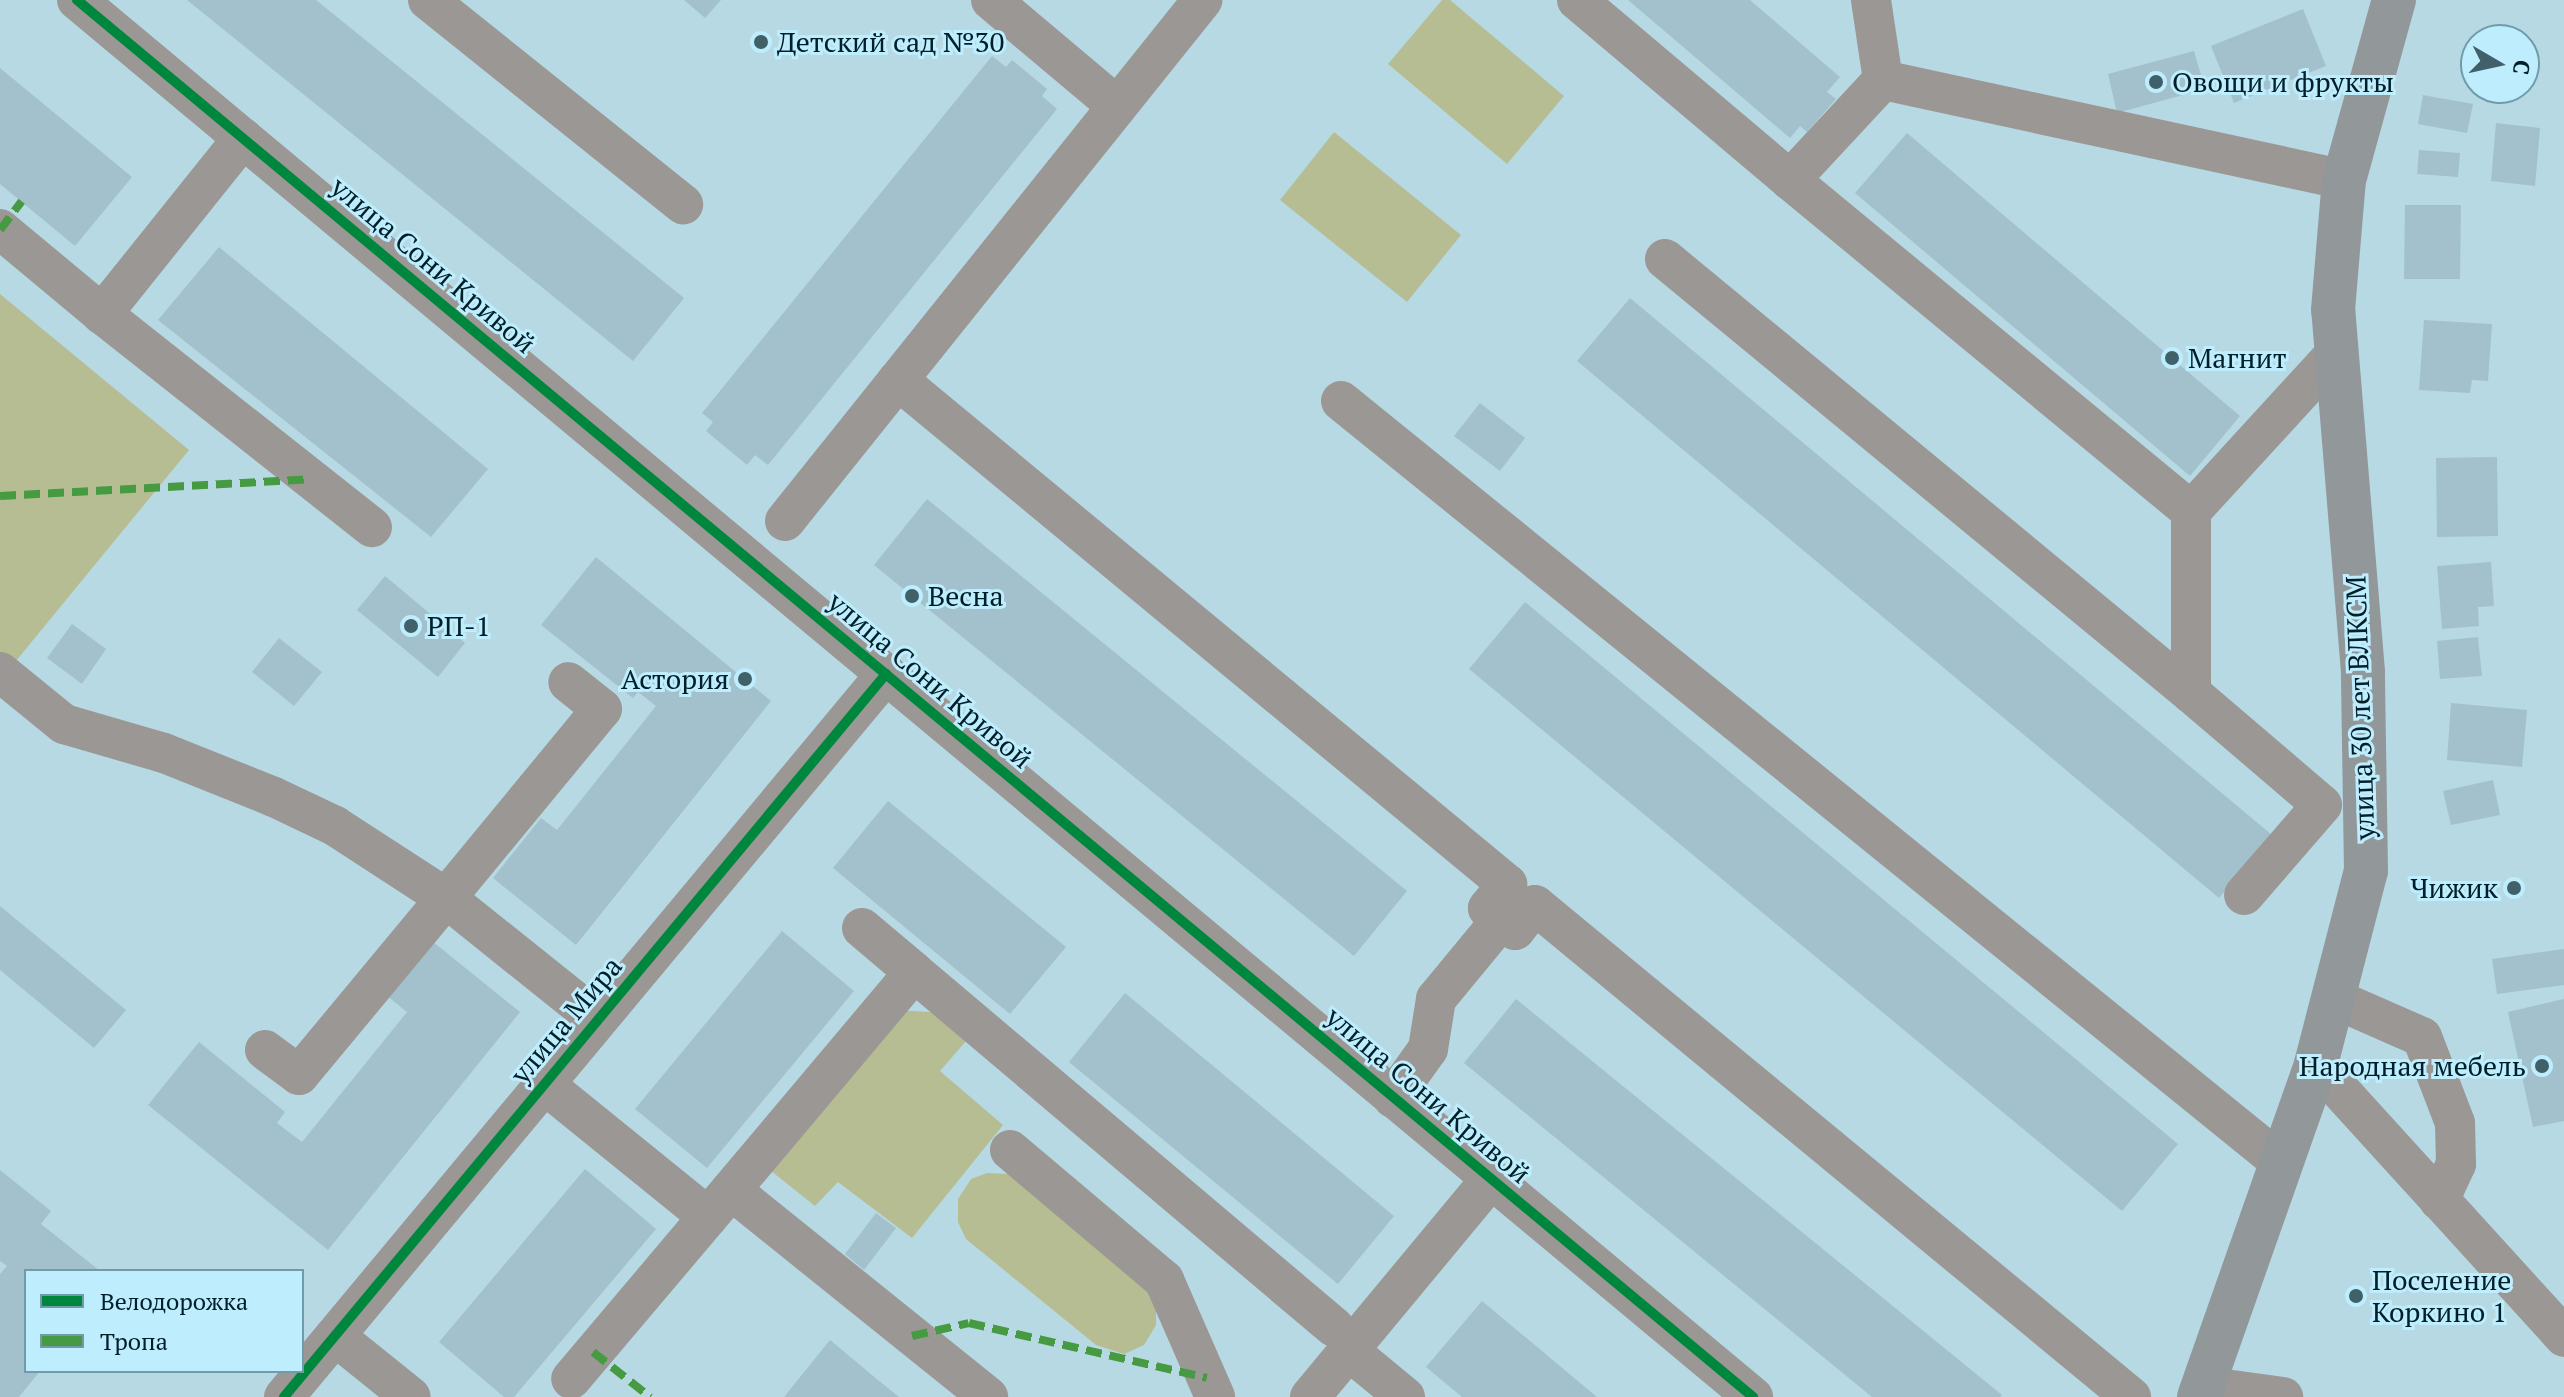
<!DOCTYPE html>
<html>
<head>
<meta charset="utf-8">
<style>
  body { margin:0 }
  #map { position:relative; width:2564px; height:1397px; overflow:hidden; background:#b7d9e4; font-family:"PT Serif",serif }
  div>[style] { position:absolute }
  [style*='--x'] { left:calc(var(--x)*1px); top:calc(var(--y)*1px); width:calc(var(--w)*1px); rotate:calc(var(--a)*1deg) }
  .green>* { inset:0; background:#b6bd92 }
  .building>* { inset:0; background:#a2c1cc }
  .minor>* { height:40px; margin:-20px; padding:0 20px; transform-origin:20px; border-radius:20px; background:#9a9795 }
  .major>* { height:44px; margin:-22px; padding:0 22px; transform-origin:22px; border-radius:22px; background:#92989a }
  .quiet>* { height:8px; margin-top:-4px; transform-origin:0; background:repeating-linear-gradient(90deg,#469a41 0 16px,transparent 0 24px) }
  .cycleway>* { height:10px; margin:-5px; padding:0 5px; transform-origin:5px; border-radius:5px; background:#00873e }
  .dots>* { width:22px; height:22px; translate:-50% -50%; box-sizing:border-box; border:4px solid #beedfd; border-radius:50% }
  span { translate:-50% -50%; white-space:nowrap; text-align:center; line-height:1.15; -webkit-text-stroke:6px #beedfd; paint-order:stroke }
  .poi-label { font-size:28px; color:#001f29 }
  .left { translate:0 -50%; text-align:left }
  .right { translate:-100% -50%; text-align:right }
  .street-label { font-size:28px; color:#001f29 }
  .legend { position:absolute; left:24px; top:1269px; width:280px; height:104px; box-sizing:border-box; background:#beedfd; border:2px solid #729ba8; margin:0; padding:10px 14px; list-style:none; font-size:24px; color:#001f29 }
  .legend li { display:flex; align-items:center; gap:16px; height:40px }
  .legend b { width:40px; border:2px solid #729ba8 }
  .north { position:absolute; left:2460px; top:24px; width:80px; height:80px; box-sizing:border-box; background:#beedfd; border:2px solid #729ba8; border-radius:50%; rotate:99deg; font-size:22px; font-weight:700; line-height:32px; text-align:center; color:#001f29 }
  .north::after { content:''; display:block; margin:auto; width:28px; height:36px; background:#40606a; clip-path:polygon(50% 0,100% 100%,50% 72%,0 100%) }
</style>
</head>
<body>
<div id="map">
  <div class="green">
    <i style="clip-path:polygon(1442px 0,1450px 0,1564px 96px,1507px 164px,1388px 64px)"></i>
    <i style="clip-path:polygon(1334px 132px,1461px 235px,1407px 302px,1280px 200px)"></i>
    <i style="clip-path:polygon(0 294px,189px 450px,11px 667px,0 658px)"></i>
    <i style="clip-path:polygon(896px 1010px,946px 1013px,973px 1033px,940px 1071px,1003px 1125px,912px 1238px,838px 1182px,815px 1206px,766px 1167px)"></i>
    <i style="clip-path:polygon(987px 1173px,1008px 1174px,1144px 1284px,1156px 1310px,1156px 1325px,1144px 1345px,1124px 1354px,1096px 1345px,966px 1239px,958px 1222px,958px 1199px,971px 1179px)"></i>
  </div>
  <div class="building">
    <i style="clip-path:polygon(187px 0,316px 0,684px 298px,633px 361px)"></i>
    <i style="clip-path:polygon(684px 0,721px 0,705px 18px)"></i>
    <i style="clip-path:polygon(1628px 0,1750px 0,1840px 77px,1827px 92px,1836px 99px,1807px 132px,1800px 126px,1790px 138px)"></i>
    <i style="clip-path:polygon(2303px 9px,2326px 66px,2234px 103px,2211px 46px)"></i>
    <i style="clip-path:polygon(2194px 51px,2205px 89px,2117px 113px,2108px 74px)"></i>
    <i style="clip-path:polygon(992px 56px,1006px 67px,1012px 60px,1047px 89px,1042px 96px,1057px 109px,768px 465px,755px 455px,747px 465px,706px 431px,713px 422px,702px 413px)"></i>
    <i style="clip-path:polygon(0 68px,132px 177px,75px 246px,0 184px)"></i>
    <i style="clip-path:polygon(2423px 95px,2473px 104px,2467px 133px,2418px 124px)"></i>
    <i style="clip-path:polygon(2496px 123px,2540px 128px,2535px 186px,2491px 181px)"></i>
    <i style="clip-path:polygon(1907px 133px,2240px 416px,2190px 476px,1855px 193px)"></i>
    <i style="clip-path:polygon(2419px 150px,2460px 153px,2458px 177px,2417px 174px)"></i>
    <i style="clip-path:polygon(2405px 205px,2461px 205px,2460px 279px,2404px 279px)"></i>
    <i style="clip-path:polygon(219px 247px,488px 469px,431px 537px,158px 320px)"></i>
    <i style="clip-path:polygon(1630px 298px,2272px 835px,2219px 898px,1577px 361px)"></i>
    <i style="clip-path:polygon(2424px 320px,2492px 324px,2488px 381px,2472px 380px,2470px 393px,2419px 390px)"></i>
    <i style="clip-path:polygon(1480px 403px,1525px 438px,1500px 471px,1454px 436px)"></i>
    <i style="clip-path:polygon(2497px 457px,2498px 536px,2437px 537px,2436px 458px)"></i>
    <i style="clip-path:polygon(927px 499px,1407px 891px,1354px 956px,874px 565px)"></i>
    <i style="clip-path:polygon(596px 557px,771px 701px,576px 945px,493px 878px,541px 818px,557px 830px,656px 706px,638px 692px,633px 698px,541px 625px)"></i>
    <i style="clip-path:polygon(2491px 562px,2494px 606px,2478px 607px,2479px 626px,2442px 629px,2437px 566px)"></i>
    <i style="clip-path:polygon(385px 576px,465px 643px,438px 677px,357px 610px)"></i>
    <i style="clip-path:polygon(1525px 602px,2178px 1144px,2122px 1211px,1469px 669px)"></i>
    <i style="clip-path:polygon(72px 624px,106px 649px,82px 684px,47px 658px)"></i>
    <i style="clip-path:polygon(2478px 637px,2482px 676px,2440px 679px,2437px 641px)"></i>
    <i style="clip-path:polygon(279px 638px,322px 672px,294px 706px,252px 672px)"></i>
    <i style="clip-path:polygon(2451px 703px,2527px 710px,2522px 767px,2447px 760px)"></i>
    <i style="clip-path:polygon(2493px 780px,2500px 815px,2451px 825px,2443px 791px)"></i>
    <i style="clip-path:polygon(888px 801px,1066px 947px,1010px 1014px,833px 868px)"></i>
    <i style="clip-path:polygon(0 906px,126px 1010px,94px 1048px,0 970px)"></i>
    <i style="clip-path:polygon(782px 931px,854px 991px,707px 1168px,635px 1109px)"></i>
    <i style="clip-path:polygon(432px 941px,520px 1012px,328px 1250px,148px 1105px,199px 1042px,285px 1112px,277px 1123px,302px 1142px,407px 1012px,387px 996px)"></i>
    <i style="clip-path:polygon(2564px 949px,2564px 985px,2497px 994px,2492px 959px)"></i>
    <i style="clip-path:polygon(1125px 993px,1394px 1216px,1338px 1284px,1069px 1062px)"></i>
    <i style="clip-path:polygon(1516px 999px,2002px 1395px,2000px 1397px,1872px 1397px,1464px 1063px)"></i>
    <i style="clip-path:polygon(2564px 999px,2564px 1121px,2533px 1127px,2508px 1012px)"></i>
    <i style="clip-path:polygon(585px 1169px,656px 1229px,514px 1397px,504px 1397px,439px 1342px)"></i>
    <i style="clip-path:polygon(0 1170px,51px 1211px,41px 1224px,100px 1271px,26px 1271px,26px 1371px,40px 1371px,19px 1397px,0 1397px,0 1274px,7px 1266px,0 1261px)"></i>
    <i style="clip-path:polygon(876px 1213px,896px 1228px,864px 1270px,845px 1254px)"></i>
    <i style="clip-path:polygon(1482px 1301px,1597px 1397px,1462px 1397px,1426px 1367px)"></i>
    <i style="clip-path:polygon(830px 1340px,878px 1380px,899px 1397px,784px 1397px)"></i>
  </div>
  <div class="minor">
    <i style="--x:77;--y:0;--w:2182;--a:39.81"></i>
    <i style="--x:428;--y:0;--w:327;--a:38.7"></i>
    <i style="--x:991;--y:0;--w:165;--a:40.1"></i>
    <i style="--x:1577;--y:0;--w:279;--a:40.2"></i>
    <i style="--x:1871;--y:0;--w:81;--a:81.5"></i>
    <i style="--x:243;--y:138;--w:226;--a:128.7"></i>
    <i style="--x:102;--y:314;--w:344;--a:38.3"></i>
    <i style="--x:0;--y:229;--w:133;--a:39.8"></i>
    <i style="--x:1665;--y:259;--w:682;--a:39.53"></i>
    <i style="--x:2336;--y:353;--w:214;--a:132.5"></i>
    <i style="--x:2191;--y:511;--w:520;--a:-140.46"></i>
    <i style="--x:1790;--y:180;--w:137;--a:-47.1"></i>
    <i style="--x:1883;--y:80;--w:472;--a:12.2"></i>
    <i style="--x:898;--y:380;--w:487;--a:-51.3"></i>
    <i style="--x:1341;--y:401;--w:1212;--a:39.01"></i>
    <i style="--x:2191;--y:511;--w:182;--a:90"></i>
    <i style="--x:2191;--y:693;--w:172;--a:40.5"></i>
    <i style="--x:2322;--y:805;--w:119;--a:130.9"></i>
    <i style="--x:785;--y:521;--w:181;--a:-51.3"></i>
    <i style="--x:898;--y:380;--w:791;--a:39.61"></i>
    <i style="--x:1507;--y:884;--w:31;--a:128"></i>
    <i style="--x:1488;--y:908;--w:35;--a:39"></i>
    <i style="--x:1515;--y:930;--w:32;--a:-51"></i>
    <i style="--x:1535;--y:905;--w:773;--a:39.54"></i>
    <i style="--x:0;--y:672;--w:82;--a:39.1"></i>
    <i style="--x:64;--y:724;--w:104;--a:16.2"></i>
    <i style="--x:164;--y:753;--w:118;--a:21.8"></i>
    <i style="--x:274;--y:797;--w:68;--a:25.4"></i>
    <i style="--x:335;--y:826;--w:132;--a:33"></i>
    <i style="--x:446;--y:898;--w:245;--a:-50.5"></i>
    <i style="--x:602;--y:709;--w:43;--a:-141.5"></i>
    <i style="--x:862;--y:928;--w:68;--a:40.2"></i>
    <i style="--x:2333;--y:998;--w:97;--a:23.7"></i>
    <i style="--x:2422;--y:1037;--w:92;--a:69"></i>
    <i style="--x:2455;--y:1123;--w:41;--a:88.6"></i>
    <i style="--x:2456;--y:1164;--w:40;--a:115"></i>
    <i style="--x:265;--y:1050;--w:42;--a:36.3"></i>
    <i style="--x:299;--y:1075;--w:230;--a:-50.3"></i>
    <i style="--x:446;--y:898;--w:193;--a:38.7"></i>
    <i style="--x:2316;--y:1064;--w:369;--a:47.7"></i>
    <i style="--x:544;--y:1084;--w:211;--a:39"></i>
    <i style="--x:708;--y:1217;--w:212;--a:130.2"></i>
    <i style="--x:1393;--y:1098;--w:60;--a:-54.5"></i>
    <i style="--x:1428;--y:1049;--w:51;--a:-80.9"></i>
    <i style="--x:1436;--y:999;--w:104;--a:-50.5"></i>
    <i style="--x:1010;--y:1150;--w:202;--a:40.2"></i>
    <i style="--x:1164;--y:1280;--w:128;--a:66.4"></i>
    <i style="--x:731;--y:1190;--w:330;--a:38.8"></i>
    <i style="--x:708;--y:1217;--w:320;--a:-49.9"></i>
    <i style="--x:914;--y:972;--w:550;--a:40.21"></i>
    <i style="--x:335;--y:1336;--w:97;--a:38.8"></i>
    <i style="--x:1348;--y:1350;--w:74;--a:39.5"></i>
    <i style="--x:2203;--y:1386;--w:81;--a:7.8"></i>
    <i style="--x:284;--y:1397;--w:941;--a:-50.22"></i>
    <i style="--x:1310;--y:1397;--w:283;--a:-50.3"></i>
  </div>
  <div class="major">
    <i style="--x:2199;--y:1397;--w:353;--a:-70.6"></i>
    <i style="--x:2316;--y:1064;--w:199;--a:-75.5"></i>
    <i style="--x:2366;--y:871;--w:199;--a:-90.9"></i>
    <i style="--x:2363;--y:672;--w:363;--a:-94.7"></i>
    <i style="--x:2333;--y:310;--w:130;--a:-85.2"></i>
    <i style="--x:2344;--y:180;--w:187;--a:-74.5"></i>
  </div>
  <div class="quiet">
    <i style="--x:0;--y:230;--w:36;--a:-53"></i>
    <i style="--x:0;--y:496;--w:311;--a:-3.1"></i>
    <i style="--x:912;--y:1336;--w:58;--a:-12.8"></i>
    <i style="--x:969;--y:1323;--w:244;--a:13"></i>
    <i style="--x:593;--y:1352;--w:73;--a:38.3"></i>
  </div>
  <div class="cycleway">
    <i style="--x:77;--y:0;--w:2182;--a:39.81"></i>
    <i style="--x:284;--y:1397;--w:941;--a:-50.22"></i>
  </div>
  <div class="dots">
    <i style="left:761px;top:42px;background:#40606a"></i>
    <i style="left:2156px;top:82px;background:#40606a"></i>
    <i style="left:2172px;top:358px;background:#40606a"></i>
    <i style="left:912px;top:596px;background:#40606a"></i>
    <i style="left:411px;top:626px;background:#40606a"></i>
    <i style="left:745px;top:679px;background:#40606a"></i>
    <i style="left:2514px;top:888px;background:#40606a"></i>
    <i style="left:2542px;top:1066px;background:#40606a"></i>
    <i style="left:2356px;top:1296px;background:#40606a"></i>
  </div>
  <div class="poi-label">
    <span class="left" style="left:777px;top:42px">Детский сад №30</span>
    <span class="left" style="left:2172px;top:82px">Овощи и фрукты</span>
    <span class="left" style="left:2188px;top:358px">Магнит</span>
    <span class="left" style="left:928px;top:596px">Весна</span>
    <span class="left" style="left:427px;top:626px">РП-1</span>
    <span class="right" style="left:729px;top:679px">Астория</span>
    <span class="right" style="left:2498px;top:888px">Чижик</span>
    <span class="right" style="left:2526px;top:1066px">Народная мебель</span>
    <span class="left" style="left:2372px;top:1296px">Поселение<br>Коркино 1</span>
  </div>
  <div class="street-label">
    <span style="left:433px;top:265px;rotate:40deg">улица Сони Кривой</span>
    <span style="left:930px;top:680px;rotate:40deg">улица Сони Кривой</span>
    <span style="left:2360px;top:708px;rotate:-92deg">улица 30 лет ВЛКСМ</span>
    <span style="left:566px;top:1020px;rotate:-50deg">улица Мира</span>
    <span style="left:1428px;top:1095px;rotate:40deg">улица Сони Кривой</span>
  </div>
  <ul class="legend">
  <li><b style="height:10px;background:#00873e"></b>Велодорожка</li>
  <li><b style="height:10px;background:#469a41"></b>Тропа</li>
  </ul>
  <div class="north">С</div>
</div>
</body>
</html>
